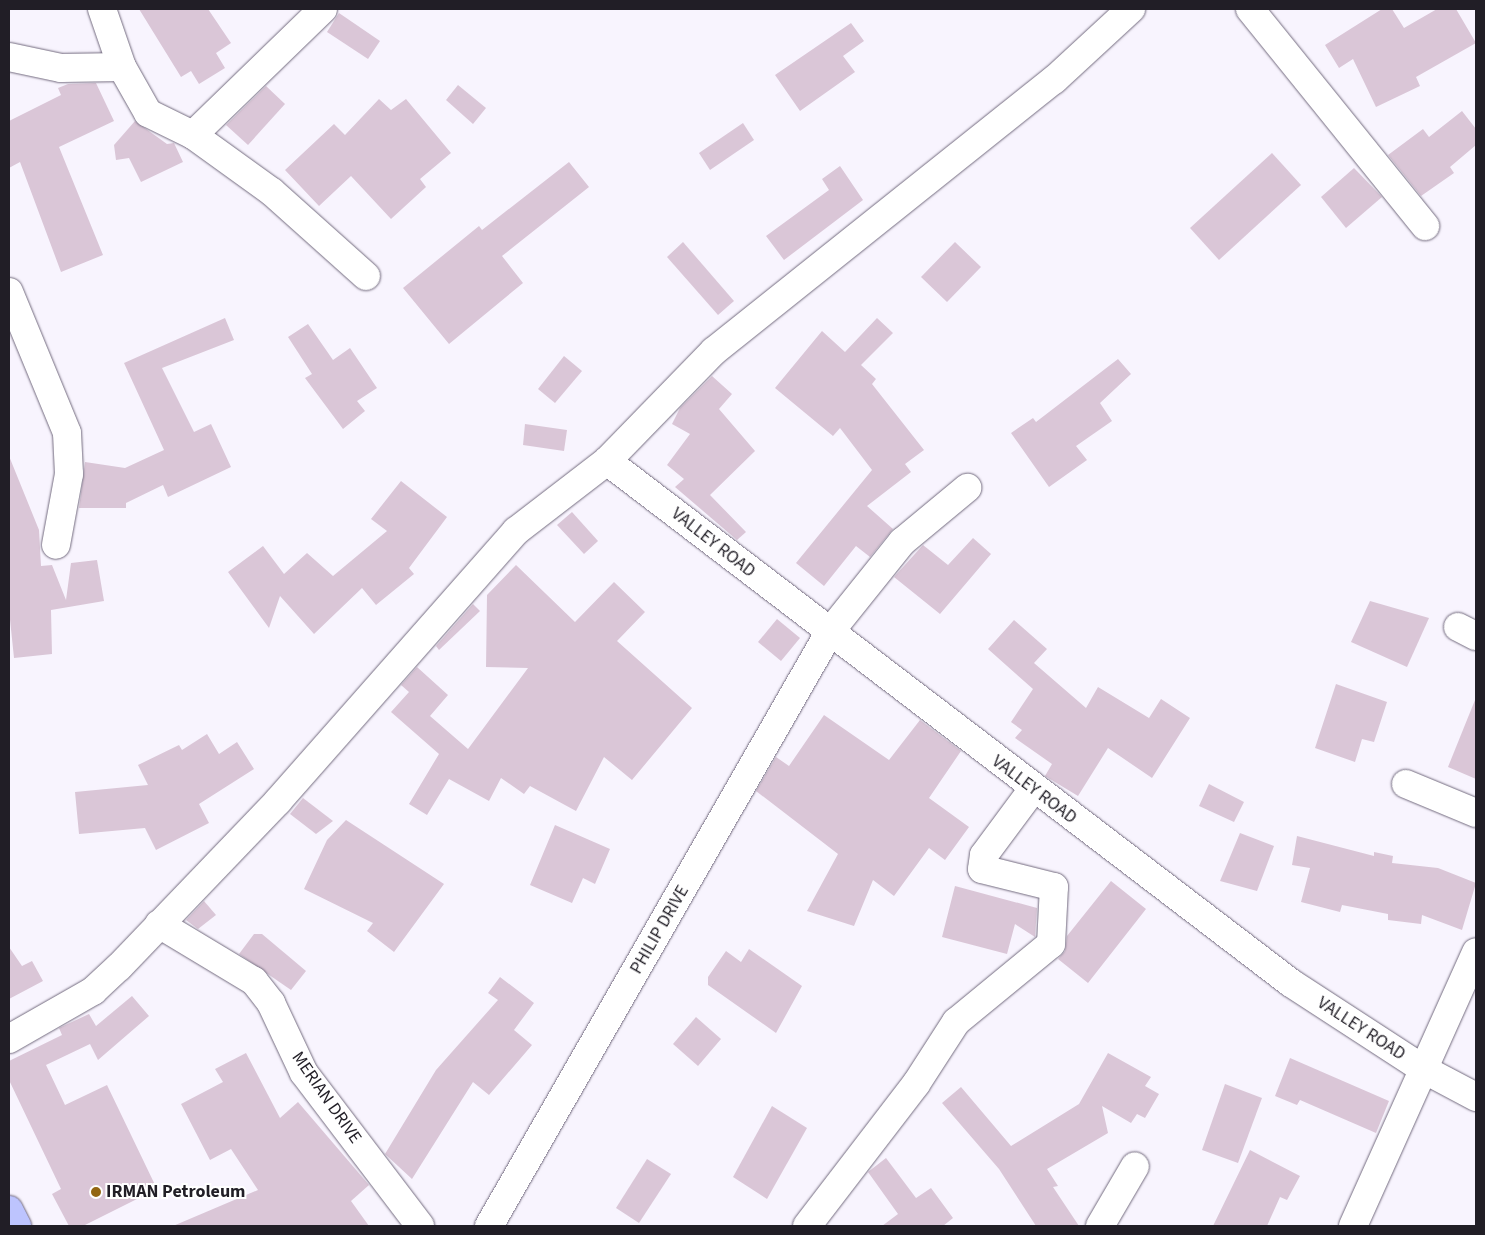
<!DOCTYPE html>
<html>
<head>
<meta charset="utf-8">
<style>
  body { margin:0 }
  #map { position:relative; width:1485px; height:1235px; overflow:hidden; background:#f8f4fe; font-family:"Source Sans 3",sans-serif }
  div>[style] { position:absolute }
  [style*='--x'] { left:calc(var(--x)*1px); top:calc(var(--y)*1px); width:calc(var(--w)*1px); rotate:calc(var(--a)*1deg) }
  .building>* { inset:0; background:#dac6d7 }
  .roads { filter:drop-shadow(0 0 1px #736b7f) drop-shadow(0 0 1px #736b7f) }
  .minor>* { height:28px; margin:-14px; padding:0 14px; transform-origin:14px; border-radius:14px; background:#fff }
  .major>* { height:28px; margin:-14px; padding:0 14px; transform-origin:14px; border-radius:14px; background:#bdc4fe }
  .dots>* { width:14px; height:14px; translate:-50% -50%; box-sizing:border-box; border:2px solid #fff; border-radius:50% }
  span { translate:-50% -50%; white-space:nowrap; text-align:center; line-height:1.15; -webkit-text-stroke:4px #fff; paint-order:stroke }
  .street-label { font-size:18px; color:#211e26 }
  .poi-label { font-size:18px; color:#211e26; font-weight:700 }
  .left { translate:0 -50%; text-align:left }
  .frame { position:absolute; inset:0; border:10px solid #211e26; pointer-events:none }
</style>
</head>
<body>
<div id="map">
  <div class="building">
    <i style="clip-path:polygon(139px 9px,208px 9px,231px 43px,216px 53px,225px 68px,199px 84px,191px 71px,181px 77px)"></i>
    <i style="clip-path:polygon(1382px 9px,1392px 9px,1404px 28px,1437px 9px,1456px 9px,1476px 43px,1416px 77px,1420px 86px,1376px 107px,1353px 59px,1339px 68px,1325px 45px)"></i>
    <i style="clip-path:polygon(339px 13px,380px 41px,368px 59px,327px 32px)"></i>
    <i style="clip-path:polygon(851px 23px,864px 41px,843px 56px,855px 72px,800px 111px,775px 75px)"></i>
    <i style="clip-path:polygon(96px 83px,114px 121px,59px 147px,103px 255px,61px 272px,20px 162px,9px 168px,9px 121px,61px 95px,58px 88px,68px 84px)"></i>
    <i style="clip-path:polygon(458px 85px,486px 108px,473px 124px,446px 100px)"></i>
    <i style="clip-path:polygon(266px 86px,285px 104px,248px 145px,226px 125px)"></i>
    <i style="clip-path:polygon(379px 99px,391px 110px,406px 99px,451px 153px,420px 179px,426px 187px,391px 219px,351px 176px,319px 206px,285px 170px,334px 124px,345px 135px)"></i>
    <i style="clip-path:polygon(1462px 111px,1476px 129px,1476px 145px,1450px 167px,1454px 173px,1421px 196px,1388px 155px,1423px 129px,1429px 137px)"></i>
    <i style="clip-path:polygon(135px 121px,167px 144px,174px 143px,183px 162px,141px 182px,129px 158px,116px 160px,114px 145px)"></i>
    <i style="clip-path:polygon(743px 123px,754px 140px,710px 170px,699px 153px)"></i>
    <i style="clip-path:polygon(1272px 153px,1301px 185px,1219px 260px,1190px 228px)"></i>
    <i style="clip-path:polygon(569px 162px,589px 187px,502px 256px,523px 283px,449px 344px,403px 288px,479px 226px,482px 230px)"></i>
    <i style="clip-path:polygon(840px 166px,863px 200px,784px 260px,766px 236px,829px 190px,822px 179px)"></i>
    <i style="clip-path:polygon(1354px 168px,1382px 197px,1346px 228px,1321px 197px)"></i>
    <i style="clip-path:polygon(683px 242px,734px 301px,718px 315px,667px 257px)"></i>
    <i style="clip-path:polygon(955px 242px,981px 267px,947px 302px,921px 277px)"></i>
    <i style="clip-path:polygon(225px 318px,234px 340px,162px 368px,194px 432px,211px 424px,231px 467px,168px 497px,163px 485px,126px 503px,126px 508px,79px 508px,85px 462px,125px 468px,164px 450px,124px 363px)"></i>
    <i style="clip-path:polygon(877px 318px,893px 333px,861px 365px,876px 379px,872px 384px,924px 450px,905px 464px,911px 472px,867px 506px,893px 529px,870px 557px,856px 546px,824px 586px,796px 563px,872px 470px,840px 428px,833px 436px,775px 388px,822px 331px,845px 352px)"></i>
    <i style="clip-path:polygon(308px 324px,333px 360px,350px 348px,377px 388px,357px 401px,365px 411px,343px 429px,305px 378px,312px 374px,288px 337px)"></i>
    <i style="clip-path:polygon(564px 356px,582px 371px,555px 403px,538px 389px)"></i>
    <i style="clip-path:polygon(1118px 359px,1131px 374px,1100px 403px,1112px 421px,1076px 446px,1087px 460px,1049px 487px,1011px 433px,1033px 418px,1036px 422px)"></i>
    <i style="clip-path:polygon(712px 376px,732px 394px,719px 409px,755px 451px,710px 495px,746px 532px,737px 540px,675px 487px,684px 479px,667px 465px,690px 434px,672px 424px,680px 408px)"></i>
    <i style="clip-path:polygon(525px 424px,567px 430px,564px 451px,523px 445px)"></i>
    <i style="clip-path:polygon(9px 456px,39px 530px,41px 566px,52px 565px,66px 600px,71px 563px,97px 560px,104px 601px,51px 610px,52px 654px,14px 658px,9px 610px)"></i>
    <i style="clip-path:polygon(401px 481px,447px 517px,409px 568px,414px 574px,376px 605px,362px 588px,314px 634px,280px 596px,269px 628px,228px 572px,263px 546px,284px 574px,307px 553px,333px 576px,387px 531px,371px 519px)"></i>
    <i style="clip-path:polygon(572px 512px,598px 541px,584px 554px,557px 525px)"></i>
    <i style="clip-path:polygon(973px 538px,991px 554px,940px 614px,894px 577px,923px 545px,948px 565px)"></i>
    <i style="clip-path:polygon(516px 565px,575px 622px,614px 582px,645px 612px,617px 641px,692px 708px,632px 780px,604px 757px,576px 811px,530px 786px,524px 794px,501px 778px,489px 801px,449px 779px,427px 815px,409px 804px,439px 754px,391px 712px,409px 692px,401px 685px,417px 667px,448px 695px,430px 716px,468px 749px,528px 668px,486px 667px,487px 595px)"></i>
    <i style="clip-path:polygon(1370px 601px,1429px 618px,1407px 667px,1351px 642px)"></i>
    <i style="clip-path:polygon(473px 604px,480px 611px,439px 650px,436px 646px)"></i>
    <i style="clip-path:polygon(777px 619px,800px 638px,781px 661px,758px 642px)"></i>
    <i style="clip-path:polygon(1014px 620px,1047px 649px,1034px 663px,1086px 708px,1098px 687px,1149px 718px,1161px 699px,1190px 718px,1152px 778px,1108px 748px,1078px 796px,1045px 776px,1052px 764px,1015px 738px,1022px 730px,1011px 722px,1033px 689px,988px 649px)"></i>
    <i style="clip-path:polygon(1336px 684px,1387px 702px,1374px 742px,1362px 739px,1355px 762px,1315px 748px)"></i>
    <i style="clip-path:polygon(1475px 700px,1476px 700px,1476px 779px,1448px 767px)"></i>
    <i style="clip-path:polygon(824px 715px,889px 760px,920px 720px,961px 751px,929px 798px,969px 827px,945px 860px,929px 848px,894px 896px,873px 880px,854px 926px,807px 911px,838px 854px,756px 791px,776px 757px,789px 766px)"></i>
    <i style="clip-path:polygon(207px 734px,219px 754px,237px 742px,254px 769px,199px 804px,209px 823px,156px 850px,145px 828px,79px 834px,75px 792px,148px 785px,138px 765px,179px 745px,182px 750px)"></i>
    <i style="clip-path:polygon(1209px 784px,1244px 802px,1234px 822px,1199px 806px)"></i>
    <i style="clip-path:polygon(303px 798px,333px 821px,316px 834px,290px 814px)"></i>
    <i style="clip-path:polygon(346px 820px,444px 884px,394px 952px,367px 931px,373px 923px,304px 889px,327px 840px)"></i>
    <i style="clip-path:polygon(555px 825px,610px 849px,595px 884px,583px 878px,572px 903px,530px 885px)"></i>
    <i style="clip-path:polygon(1240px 833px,1274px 846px,1257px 891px,1220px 881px)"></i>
    <i style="clip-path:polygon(1297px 836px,1374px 856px,1374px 852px,1393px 856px,1392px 863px,1438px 868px,1476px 883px,1462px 930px,1422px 915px,1421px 924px,1388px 920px,1388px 914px,1342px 905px,1340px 912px,1301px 902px,1310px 868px,1292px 865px)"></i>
    <i style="clip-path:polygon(1111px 881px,1146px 909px,1088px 983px,1058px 959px,1065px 951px,1067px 936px)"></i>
    <i style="clip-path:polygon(955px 886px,1037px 908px,1035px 937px,1015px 924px,1007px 954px,942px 937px)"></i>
    <i style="clip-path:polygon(204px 901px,216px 915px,198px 929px,186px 920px)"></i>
    <i style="clip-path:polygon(254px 934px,262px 934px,306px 971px,291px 990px,239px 954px)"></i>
    <i style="clip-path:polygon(9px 947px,22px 966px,32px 961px,43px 981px,9px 999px)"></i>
    <i style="clip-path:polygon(749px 949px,802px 986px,776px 1033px,708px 985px,708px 977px,726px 951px,741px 962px)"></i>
    <i style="clip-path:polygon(500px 977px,534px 1003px,514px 1030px,532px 1045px,489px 1095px,473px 1082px,412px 1179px,385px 1154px,436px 1070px,498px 1000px,488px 993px)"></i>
    <i style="clip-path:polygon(132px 996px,149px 1016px,98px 1060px,90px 1044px,46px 1065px,65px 1105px,107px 1085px,157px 1189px,83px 1226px,69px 1226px,52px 1194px,61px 1189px,9px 1080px,9px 1061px,62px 1035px,59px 1028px,89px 1014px,96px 1026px)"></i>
    <i style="clip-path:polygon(696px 1017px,721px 1039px,698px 1066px,673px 1044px)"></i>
    <i style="clip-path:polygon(246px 1053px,280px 1118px,298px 1102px,369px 1185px,351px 1201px,369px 1226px,173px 1226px,258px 1190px,231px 1149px,210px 1160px,181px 1104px,223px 1082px,215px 1069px)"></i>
    <i style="clip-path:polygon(1108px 1053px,1151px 1077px,1145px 1086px,1159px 1094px,1145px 1118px,1137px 1114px,1131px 1123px,1102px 1106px,1108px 1133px,1047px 1169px,1058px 1186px,1053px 1187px,1079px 1226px,1036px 1226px,999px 1169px,942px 1103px,961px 1087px,1011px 1146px,1079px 1104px)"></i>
    <i style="clip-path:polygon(1290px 1058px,1389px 1101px,1376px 1133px,1300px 1100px,1297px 1105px,1275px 1096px)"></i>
    <i style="clip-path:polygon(1225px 1084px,1262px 1098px,1238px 1163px,1202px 1150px)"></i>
    <i style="clip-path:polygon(772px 1106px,807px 1128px,767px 1199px,733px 1177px)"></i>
    <i style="clip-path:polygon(1250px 1150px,1300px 1176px,1287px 1200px,1280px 1197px,1267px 1226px,1213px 1226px)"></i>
    <i style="clip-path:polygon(886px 1158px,916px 1198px,931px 1188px,953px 1218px,943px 1226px,882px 1226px,898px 1214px,868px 1172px)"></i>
    <i style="clip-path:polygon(647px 1159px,671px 1174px,639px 1223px,616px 1208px)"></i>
  </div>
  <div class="roads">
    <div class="minor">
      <i style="--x:102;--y:9;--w:61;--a:71"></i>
      <i style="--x:122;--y:67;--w:53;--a:60.5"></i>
      <i style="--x:148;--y:113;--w:50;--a:26.1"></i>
      <i style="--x:193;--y:135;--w:97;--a:35.8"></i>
      <i style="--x:272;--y:192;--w:126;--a:41.8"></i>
      <i style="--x:1250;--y:9;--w:279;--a:51.1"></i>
      <i style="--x:9;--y:57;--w:53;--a:11.9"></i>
      <i style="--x:61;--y:68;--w:61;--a:-0.9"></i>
      <i style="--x:193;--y:135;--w:181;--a:-44.1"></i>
      <i style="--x:9;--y:292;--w:152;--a:67.6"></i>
      <i style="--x:67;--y:433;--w:41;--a:87.2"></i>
      <i style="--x:69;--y:474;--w:72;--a:100.4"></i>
      <i style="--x:607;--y:461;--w:860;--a:37.35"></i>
      <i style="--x:1291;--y:983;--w:160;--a:33"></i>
      <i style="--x:1425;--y:1070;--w:58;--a:27.9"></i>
      <i style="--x:1458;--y:627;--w:20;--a:27"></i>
      <i style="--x:1406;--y:784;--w:76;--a:22.5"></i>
      <i style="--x:159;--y:924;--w:111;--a:31"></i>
      <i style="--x:254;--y:981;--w:28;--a:52"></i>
      <i style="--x:271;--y:1003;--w:77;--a:64.8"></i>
      <i style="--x:304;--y:1073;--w:192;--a:52.8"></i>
      <i style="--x:9;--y:1039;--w:97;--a:-29.7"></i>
      <i style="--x:93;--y:991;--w:35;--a:-43"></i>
      <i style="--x:119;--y:967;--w:230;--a:-46.2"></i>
      <i style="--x:278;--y:801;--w:360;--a:-48.6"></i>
      <i style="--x:516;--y:531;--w:115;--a:-37.6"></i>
      <i style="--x:607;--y:461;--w:153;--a:-45.8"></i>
      <i style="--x:714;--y:351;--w:435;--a:-38.6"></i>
      <i style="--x:1054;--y:80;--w:105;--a:-42.7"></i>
      <i style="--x:489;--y:1226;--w:684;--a:-60.17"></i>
      <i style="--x:829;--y:633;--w:117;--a:-51.3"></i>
      <i style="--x:902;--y:542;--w:85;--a:-39.7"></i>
      <i style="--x:807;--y:1226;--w:179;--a:-52.5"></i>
      <i style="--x:916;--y:1084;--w:74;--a:-57.2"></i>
      <i style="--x:956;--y:1022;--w:123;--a:-39.4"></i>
      <i style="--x:1051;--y:944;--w:57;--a:-87"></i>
      <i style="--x:1054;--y:887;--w:74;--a:-166"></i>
      <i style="--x:982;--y:869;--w:14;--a:-82"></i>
      <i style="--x:984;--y:855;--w:82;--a:-53.4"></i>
      <i style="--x:1100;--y:1226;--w:69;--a:-59.7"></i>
      <i style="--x:1353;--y:1226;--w:300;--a:-65.8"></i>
    </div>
    <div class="major">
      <i style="--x:9;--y:1210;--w:18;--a:63"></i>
    </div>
  </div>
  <div class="dots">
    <i style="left:96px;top:1192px;background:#936612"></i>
  </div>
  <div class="street-label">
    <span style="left:713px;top:543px;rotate:38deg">VALLEY ROAD</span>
    <span style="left:1034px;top:790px;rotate:37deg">VALLEY ROAD</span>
    <span style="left:660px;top:930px;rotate:-60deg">PHILIP DRIVE</span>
    <span style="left:1361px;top:1029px;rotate:33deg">VALLEY ROAD</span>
    <span style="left:326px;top:1098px;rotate:55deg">MERIAN DRIVE</span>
  </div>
  <div class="poi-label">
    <span class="left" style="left:106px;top:1192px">IRMAN Petroleum</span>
  </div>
  <div class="frame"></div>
</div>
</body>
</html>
